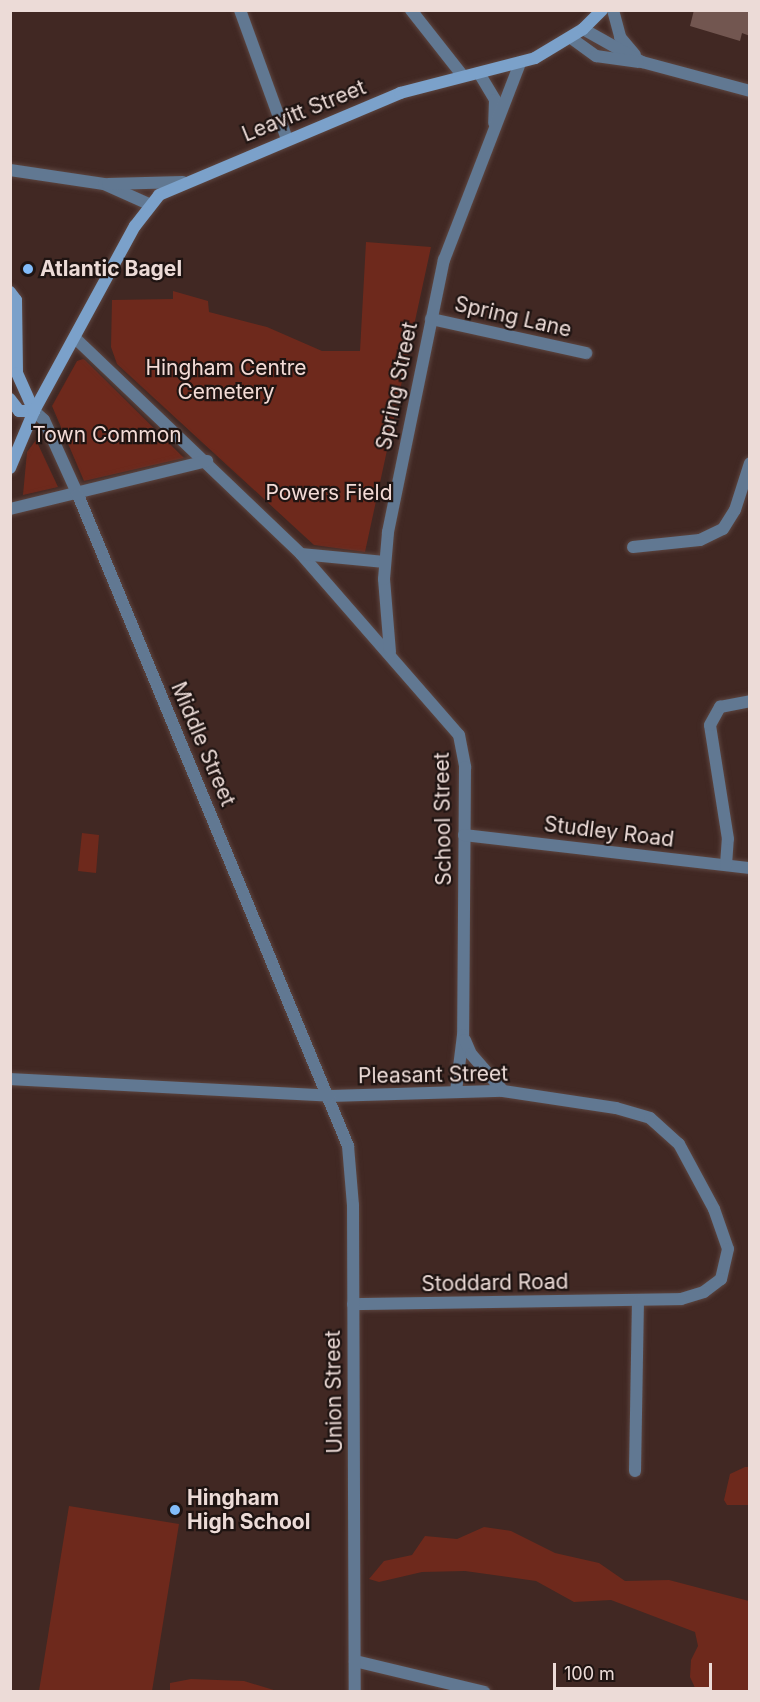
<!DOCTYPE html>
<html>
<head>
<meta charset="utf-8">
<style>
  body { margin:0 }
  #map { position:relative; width:760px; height:1702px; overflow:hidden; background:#412823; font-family:Inter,sans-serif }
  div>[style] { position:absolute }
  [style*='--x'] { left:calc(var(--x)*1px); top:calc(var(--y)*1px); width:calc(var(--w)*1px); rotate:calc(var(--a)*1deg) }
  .green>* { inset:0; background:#6e291c }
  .building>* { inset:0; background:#725650 }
  .roads { filter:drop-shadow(0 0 2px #5c4540) drop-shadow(0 0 2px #5c4540) }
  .minor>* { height:12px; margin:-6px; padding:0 6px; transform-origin:6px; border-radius:6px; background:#617892 }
  .tertiary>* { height:12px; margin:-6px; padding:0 6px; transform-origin:6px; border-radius:6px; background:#617892 }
  .secondary>* { height:12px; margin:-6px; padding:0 6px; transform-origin:6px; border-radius:6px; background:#7ba1ca }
  .dots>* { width:16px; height:16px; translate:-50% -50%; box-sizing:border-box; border:3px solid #1f1412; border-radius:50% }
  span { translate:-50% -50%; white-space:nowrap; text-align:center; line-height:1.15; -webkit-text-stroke:4.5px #1f1412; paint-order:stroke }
  .street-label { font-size:21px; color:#ecdbd7 }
  .poi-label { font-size:21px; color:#ecdbd7; font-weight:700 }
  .left { translate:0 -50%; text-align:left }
  .park-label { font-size:21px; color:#f3dbd6 }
  .frame { position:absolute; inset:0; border:12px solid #ecdbd7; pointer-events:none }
  .scale { position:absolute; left:553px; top:1663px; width:159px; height:27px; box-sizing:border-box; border:3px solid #ecdbd7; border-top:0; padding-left:8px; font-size:18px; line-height:21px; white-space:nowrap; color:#ecdbd7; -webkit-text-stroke:4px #1f1412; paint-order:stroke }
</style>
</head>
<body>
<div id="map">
  <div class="green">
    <i style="clip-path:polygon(366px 242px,431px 247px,365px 552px,314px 545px,117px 364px,111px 347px,112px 300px,173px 299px,173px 291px,208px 301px,209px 312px,267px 327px,322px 351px,360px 351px)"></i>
    <i style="clip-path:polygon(83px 359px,85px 360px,184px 458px,84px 481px,52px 406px,77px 361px)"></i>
    <i style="clip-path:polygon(36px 440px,58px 487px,23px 495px,27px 452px)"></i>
    <i style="clip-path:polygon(82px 833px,99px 835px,96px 873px,78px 871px)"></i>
    <i style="clip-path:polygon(745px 1467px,749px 1467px,749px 1505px,727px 1505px,724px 1500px,730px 1474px)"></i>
    <i style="clip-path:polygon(69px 1506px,179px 1524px,152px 1691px,39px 1691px)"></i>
    <i style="clip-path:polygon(484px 1527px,511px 1531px,555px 1553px,599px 1563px,625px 1581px,669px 1580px,749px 1601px,749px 1691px,696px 1690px,690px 1677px,691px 1660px,698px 1646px,695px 1632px,611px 1600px,574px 1602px,536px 1581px,465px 1571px,422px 1572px,379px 1582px,369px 1579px,384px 1561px,412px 1555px,425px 1536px,457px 1539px)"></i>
    <i style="clip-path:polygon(191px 1679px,244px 1681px,277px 1691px,170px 1691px,170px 1683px)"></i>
  </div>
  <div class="building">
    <i style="clip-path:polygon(694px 10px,750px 10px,750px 36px,742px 33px,740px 41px,690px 26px)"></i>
  </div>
  <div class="roads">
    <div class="minor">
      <i style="--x:240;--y:10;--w:137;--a:70"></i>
      <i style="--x:411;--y:10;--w:84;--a:51.8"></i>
      <i style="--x:613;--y:10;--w:28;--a:75"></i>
      <i style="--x:620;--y:37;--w:23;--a:50"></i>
      <i style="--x:583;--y:29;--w:68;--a:29.2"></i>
      <i style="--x:642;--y:62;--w:112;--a:15"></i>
      <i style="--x:571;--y:38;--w:31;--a:36"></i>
      <i style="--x:596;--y:56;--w:42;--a:8.1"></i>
      <i style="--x:479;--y:73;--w:31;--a:59"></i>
      <i style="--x:495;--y:100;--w:23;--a:92"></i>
      <i style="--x:431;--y:319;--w:159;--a:12.4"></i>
      <i style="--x:75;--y:338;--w:313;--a:43.7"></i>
      <i style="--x:301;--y:554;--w:240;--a:48.9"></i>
      <i style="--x:459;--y:735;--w:33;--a:79"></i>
      <i style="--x:465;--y:767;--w:268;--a:90.4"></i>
      <i style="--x:463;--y:1035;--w:56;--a:97.1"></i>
      <i style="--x:10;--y:509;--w:203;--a:-13.7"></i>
      <i style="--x:633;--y:547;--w:67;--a:-6"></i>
      <i style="--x:700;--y:540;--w:25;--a:-26"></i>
      <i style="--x:723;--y:529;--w:22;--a:-58"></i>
      <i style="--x:735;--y:510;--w:49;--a:-72.3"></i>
      <i style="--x:301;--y:554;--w:84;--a:5.4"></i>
      <i style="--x:390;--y:652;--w:73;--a:-94.7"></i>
      <i style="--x:384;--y:579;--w:47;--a:-85.1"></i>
      <i style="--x:388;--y:532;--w:278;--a:-78.4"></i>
      <i style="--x:444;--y:260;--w:211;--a:-68.9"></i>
      <i style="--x:464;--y:835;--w:288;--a:6.6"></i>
      <i style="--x:726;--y:865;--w:26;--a:-86"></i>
      <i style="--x:728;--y:839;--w:115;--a:-99"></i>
      <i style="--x:710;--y:725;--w:21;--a:-61"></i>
      <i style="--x:720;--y:707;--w:31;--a:-11"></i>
      <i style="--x:465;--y:1040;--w:15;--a:67"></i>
      <i style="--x:471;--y:1054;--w:49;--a:49.1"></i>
      <i style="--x:330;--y:1096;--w:173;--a:-1.7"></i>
      <i style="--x:503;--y:1091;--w:114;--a:8.6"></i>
      <i style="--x:616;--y:1108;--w:35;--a:16"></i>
      <i style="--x:650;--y:1118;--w:39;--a:42"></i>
      <i style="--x:679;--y:1144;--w:74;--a:61.7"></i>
      <i style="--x:714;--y:1209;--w:42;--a:70.7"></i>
      <i style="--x:728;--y:1249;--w:31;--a:103"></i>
      <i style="--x:721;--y:1279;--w:21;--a:143"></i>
      <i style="--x:704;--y:1292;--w:24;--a:163"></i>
      <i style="--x:681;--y:1299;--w:328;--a:179.1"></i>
      <i style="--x:635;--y:1471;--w:170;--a:-89"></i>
      <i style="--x:355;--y:1661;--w:133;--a:13.5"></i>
    </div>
    <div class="tertiary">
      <i style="--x:10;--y:170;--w:95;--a:8.5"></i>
      <i style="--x:104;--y:184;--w:49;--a:24"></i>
      <i style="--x:108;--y:184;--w:75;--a:-1.5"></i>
      <i style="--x:34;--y:411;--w:13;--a:42"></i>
      <i style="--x:44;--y:420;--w:82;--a:65.6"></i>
      <i style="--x:78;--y:495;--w:705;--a:67.47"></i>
      <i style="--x:348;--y:1146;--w:59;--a:85.2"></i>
      <i style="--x:353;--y:1205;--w:487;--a:89.8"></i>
      <i style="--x:10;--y:1079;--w:320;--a:3"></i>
    </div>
    <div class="secondary">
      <i style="--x:10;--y:292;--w:10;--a:53"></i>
      <i style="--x:16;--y:300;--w:73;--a:89.2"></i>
      <i style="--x:17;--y:373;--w:42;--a:65.9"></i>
      <i style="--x:10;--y:399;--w:15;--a:53"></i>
      <i style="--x:19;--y:411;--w:15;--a:0"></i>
      <i style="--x:10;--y:468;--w:62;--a:-67.2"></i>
      <i style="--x:34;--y:411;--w:211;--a:-61.4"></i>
      <i style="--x:135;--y:226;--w:39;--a:-52"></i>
      <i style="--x:159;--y:195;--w:262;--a:-22.9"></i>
      <i style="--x:400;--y:93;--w:139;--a:-14.5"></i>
      <i style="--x:535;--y:58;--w:56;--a:-31.1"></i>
      <i style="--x:583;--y:29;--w:27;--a:-45"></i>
    </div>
  </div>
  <div class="dots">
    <i style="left:28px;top:269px;background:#82bcfa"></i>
    <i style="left:175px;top:1510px;background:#82bcfa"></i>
  </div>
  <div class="street-label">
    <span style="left:304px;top:111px;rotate:-22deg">Leavitt Street</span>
    <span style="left:513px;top:317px;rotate:13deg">Spring Lane</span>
    <span style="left:397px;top:386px;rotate:-78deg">Spring Street</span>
    <span style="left:203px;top:744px;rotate:67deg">Middle Street</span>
    <span style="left:443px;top:819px;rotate:-91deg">School Street</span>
    <span style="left:609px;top:832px;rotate:7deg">Studley Road</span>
    <span style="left:433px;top:1075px;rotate:-1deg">Pleasant Street</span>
    <span style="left:495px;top:1283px;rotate:-1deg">Stoddard Road</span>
    <span style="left:334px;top:1392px;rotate:-91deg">Union Street</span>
  </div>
  <div class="poi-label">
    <span class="left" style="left:40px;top:269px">Atlantic Bagel</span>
    <span class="left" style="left:187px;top:1510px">Hingham<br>High School</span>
  </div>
  <div class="park-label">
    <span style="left:226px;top:380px">Hingham Centre<br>Cemetery</span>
    <span style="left:107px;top:435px">Town Common</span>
    <span style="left:329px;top:493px">Powers Field</span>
  </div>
  <div class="frame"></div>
  <div class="scale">100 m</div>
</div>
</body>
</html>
